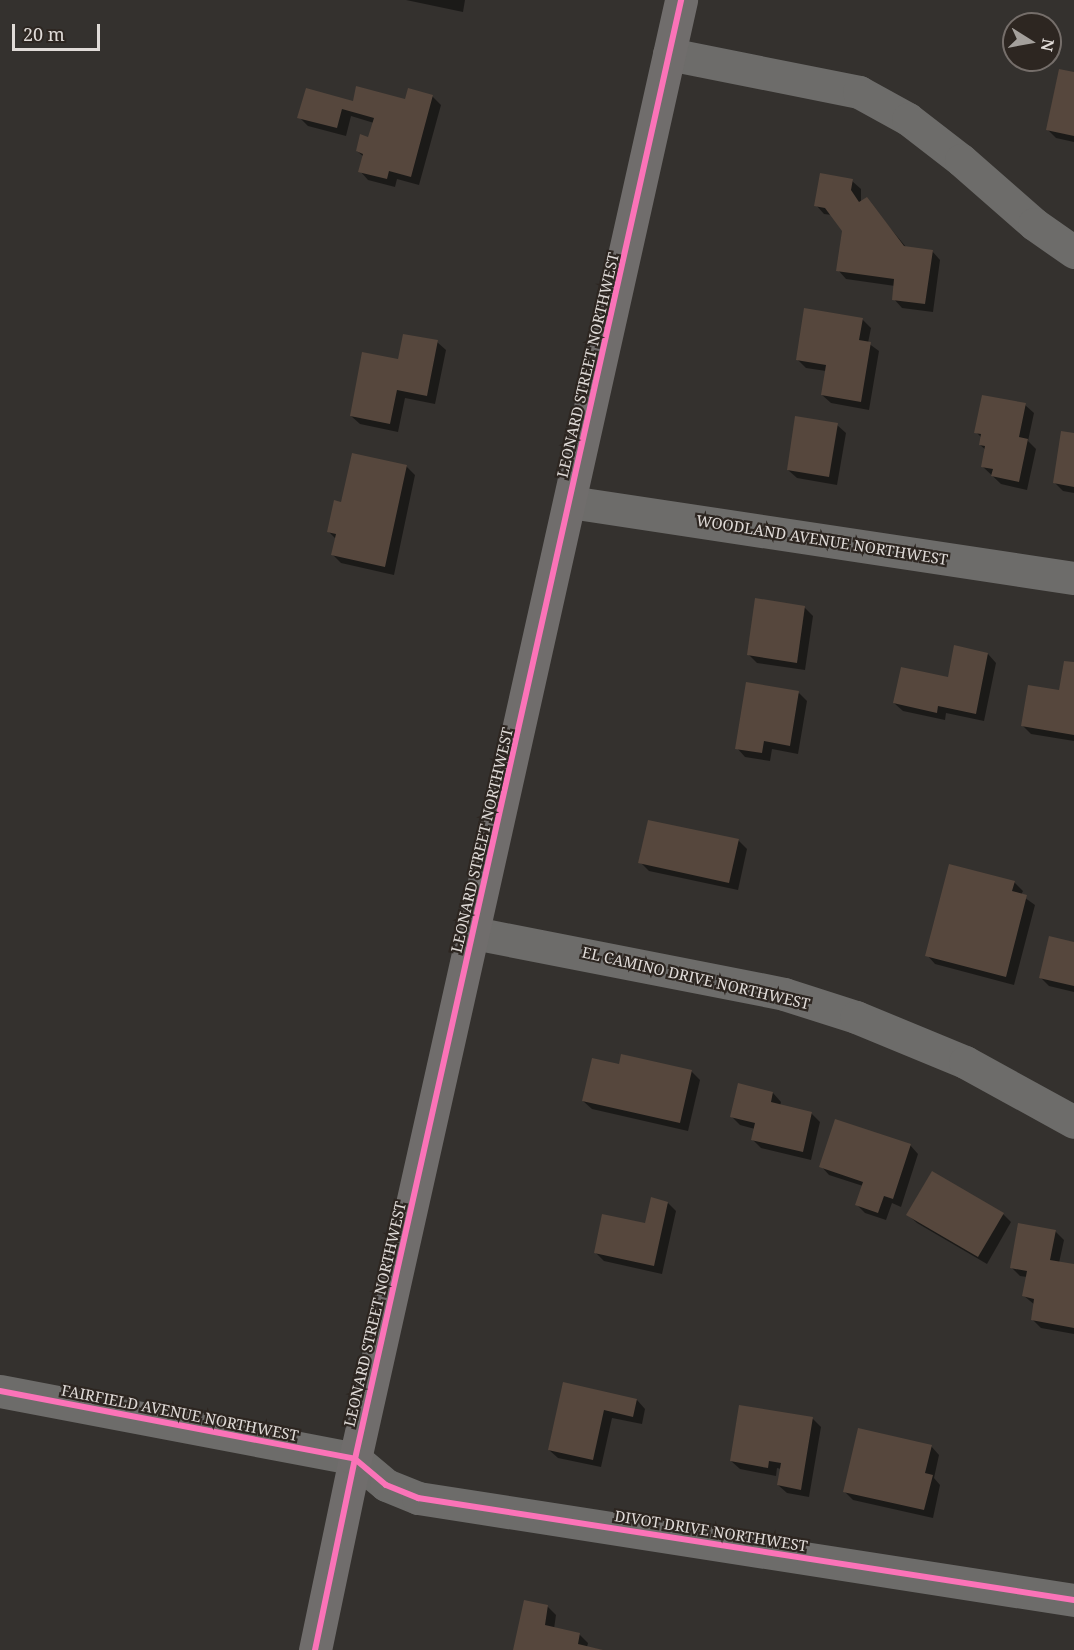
<!DOCTYPE html>
<html>
<head>
<meta charset="utf-8">
<style>
  body { margin:0 }
  #map { position:relative; width:1074px; height:1650px; overflow:hidden; background:#34312e; font-family:"Noto Serif",serif }
  div>[style] { position:absolute }
  [style*='--x'] { left:calc(var(--x)*1px); top:calc(var(--y)*1px); width:calc(var(--w)*1px); rotate:calc(var(--a)*1deg) }
  .shadow>* { inset:0; background:#0007 }
  .building>* { inset:0; background:#56473d }
  .street>* { height:33px; margin:-16.5px; padding:0 16.5px; transform-origin:16.5px; border-radius:16.5px; background:#6d6c6a }
  .secondary>* { height:33px; margin:-16.5px; padding:0 16.5px; transform-origin:16.5px; border-radius:16.5px; background:#706d6c }
  .cycleway>* { height:6px; margin:-3px; padding:0 3px; transform-origin:3px; border-radius:3px; background:#fb73b8 }
  span { translate:-50% -50%; white-space:nowrap; text-align:center; line-height:1.15; -webkit-text-stroke:4.5px #2d2621; paint-order:stroke }
  .street-label { font-size:15px; color:#e0dbd8 }
  .north { position:absolute; left:1002px; top:12px; width:60px; height:60px; box-sizing:border-box; background:#2d2621; border:2px solid #756e6a; border-radius:50%; rotate:101deg; font-size:16px; font-weight:700; line-height:24px; text-align:center; color:#e0dbd8 }
  .north::after { content:''; display:block; margin:auto; width:21px; height:27px; background:#a4a09c; clip-path:polygon(50% 0,100% 100%,50% 72%,0 100%) }
  .scale { position:absolute; left:12px; top:24px; width:88px; height:27px; box-sizing:border-box; border:3px solid #e0dbd8; border-top:0; padding-left:8px; font-size:18px; line-height:21px; white-space:nowrap; color:#e0dbd8; -webkit-text-stroke:4px #2d2621; paint-order:stroke }
</style>
</head>
<body>
<div id="map">
  <div class="shadow">
    <i style="clip-path:polygon(406px 0,465px 0,463px 12px)"></i>
    <i style="clip-path:polygon(1074px 74px,1074px 142px,1056px 138px,1048px 130px)"></i>
    <i style="clip-path:polygon(432px 96px,441px 105px,419px 185px,397px 179px,395px 187px,368px 180px,360px 171px,364px 157px,357px 151px,370px 139px,374px 123px,351px 116px,346px 136px,308px 126px,299px 117px,354px 102px,406px 101px)"></i>
    <i style="clip-path:polygon(852px 181px,861px 189px,861px 203px,866px 199px,906px 247px,932px 251px,940px 260px,933px 312px,902px 308px,894px 299px,895px 286px,846px 279px,838px 270px,844px 231px,832px 215px,824px 214px,816px 205px)"></i>
    <i style="clip-path:polygon(862px 319px,871px 328px,868px 343px,879px 351px,869px 410px,831px 403px,822px 395px,826px 371px,806px 368px,797px 359px)"></i>
    <i style="clip-path:polygon(437px 342px,446px 350px,435px 404px,405px 398px,398px 432px,360px 424px,351px 416px,399px 361px)"></i>
    <i style="clip-path:polygon(1025px 405px,1034px 413px,1028px 441px,1036px 449px,1027px 490px,1001px 484px,982px 466px,986px 450px,980px 445px,982px 438px,976px 432px)"></i>
    <i style="clip-path:polygon(837px 425px,846px 433px,837px 485px,797px 478px,788px 470px)"></i>
    <i style="clip-path:polygon(1074px 435px,1074px 493px,1063px 491px,1054px 482px)"></i>
    <i style="clip-path:polygon(406px 466px,415px 475px,394px 575px,341px 563px,333px 555px,336px 539px,329px 532px,343px 503px)"></i>
    <i style="clip-path:polygon(756px 600px,805px 608px,813px 616px,805px 670px,757px 663px,748px 654px)"></i>
    <i style="clip-path:polygon(988px 654px,996px 663px,984px 721px,946px 713px,945px 720px,903px 711px,894px 703px,949px 679px)"></i>
    <i style="clip-path:polygon(1074px 664px,1074px 741px,1031px 734px,1023px 726px,1061px 691px)"></i>
    <i style="clip-path:polygon(799px 693px,807px 701px,798px 754px,772px 749px,770px 761px,745px 757px,737px 748px)"></i>
    <i style="clip-path:polygon(738px 840px,747px 849px,738px 890px,649px 871px,640px 862px)"></i>
    <i style="clip-path:polygon(1014px 882px,1023px 891px,1021px 895px,1035px 905px,1014px 985px,935px 964px,927px 955px)"></i>
    <i style="clip-path:polygon(1074px 943px,1074px 992px,1049px 986px,1041px 978px)"></i>
    <i style="clip-path:polygon(691px 1071px,700px 1080px,688px 1131px,592px 1109px,583px 1101px)"></i>
    <i style="clip-path:polygon(773px 1093px,781px 1102px,780px 1106px,811px 1113px,820px 1122px,811px 1160px,761px 1148px,753px 1140px,755px 1129px,740px 1125px,732px 1117px)"></i>
    <i style="clip-path:polygon(910px 1145px,918px 1154px,901px 1207px,892px 1203px,886px 1220px,865px 1213px,857px 1205px,863px 1186px,829px 1175px,821px 1166px)"></i>
    <i style="clip-path:polygon(668px 1203px,676px 1211px,662px 1274px,604px 1261px,595px 1252px,646px 1225px)"></i>
    <i style="clip-path:polygon(1003px 1214px,1011px 1222px,987px 1264px,917px 1223px,908px 1215px)"></i>
    <i style="clip-path:polygon(1055px 1231px,1064px 1240px,1059px 1263px,1074px 1265px,1074px 1334px,1041px 1328px,1032px 1319px,1035px 1305px,1024px 1296px,1027px 1277px,1020px 1276px,1011px 1267px)"></i>
    <i style="clip-path:polygon(564px 1384px,637px 1400px,645px 1409px,642px 1424px,612px 1418px,601px 1467px,558px 1458px,549px 1450px)"></i>
    <i style="clip-path:polygon(813px 1419px,821px 1427px,809px 1497px,787px 1493px,778px 1485px,781px 1469px,777px 1468px,776px 1476px,740px 1469px,731px 1461px)"></i>
    <i style="clip-path:polygon(931px 1446px,939px 1455px,934px 1478px,940px 1485px,933px 1518px,853px 1500px,845px 1492px)"></i>
    <i style="clip-path:polygon(525px 1602px,548px 1607px,556px 1615px,554px 1629px,579px 1634px,588px 1643px,587px 1647px,601px 1650px,515px 1650px)"></i>
  </div>
  <div class="building">
    <i style="clip-path:polygon(1059px 69px,1074px 72px,1074px 136px,1046px 130px)"></i>
    <i style="clip-path:polygon(356px 86px,405px 99px,408px 88px,433px 95px,411px 177px,389px 171px,387px 179px,358px 172px,363px 154px,356px 151px,360px 134px,368px 137px,374px 118px,342px 109px,337px 128px,297px 118px,306px 88px,353px 101px)"></i>
    <i style="clip-path:polygon(820px 173px,853px 179px,851px 190px,859px 202px,867px 197px,904px 246px,933px 250px,925px 304px,892px 300px,894px 279px,836px 271px,842px 231px,825px 208px,814px 206px)"></i>
    <i style="clip-path:polygon(804px 308px,863px 318px,859px 340px,871px 342px,861px 402px,821px 395px,826px 365px,796px 360px)"></i>
    <i style="clip-path:polygon(403px 334px,438px 340px,427px 396px,397px 390px,390px 424px,350px 416px,362px 352px,398px 359px)"></i>
    <i style="clip-path:polygon(982px 395px,1026px 403px,1019px 437px,1028px 439px,1019px 482px,991px 476px,993px 469px,981px 467px,985px 446px,979px 445px,981px 434px,974px 433px)"></i>
    <i style="clip-path:polygon(795px 416px,838px 423px,829px 477px,787px 470px)"></i>
    <i style="clip-path:polygon(1061px 431px,1074px 433px,1074px 487px,1053px 483px)"></i>
    <i style="clip-path:polygon(352px 453px,407px 465px,385px 567px,331px 555px,336px 534px,327px 532px,334px 500px,341px 502px)"></i>
    <i style="clip-path:polygon(755px 598px,805px 606px,797px 663px,747px 655px)"></i>
    <i style="clip-path:polygon(954px 645px,988px 653px,976px 714px,938px 706px,937px 713px,893px 703px,901px 667px,948px 677px)"></i>
    <i style="clip-path:polygon(1064px 661px,1074px 662px,1074px 735px,1021px 726px,1028px 685px,1059px 690px)"></i>
    <i style="clip-path:polygon(746px 682px,799px 691px,790px 746px,764px 741px,762px 753px,735px 749px)"></i>
    <i style="clip-path:polygon(648px 820px,739px 839px,729px 883px,638px 863px)"></i>
    <i style="clip-path:polygon(949px 864px,1015px 881px,1012px 891px,1027px 895px,1006px 977px,925px 956px)"></i>
    <i style="clip-path:polygon(1049px 936px,1074px 942px,1074px 986px,1039px 978px)"></i>
    <i style="clip-path:polygon(621px 1054px,692px 1070px,680px 1123px,582px 1101px,592px 1058px,619px 1064px)"></i>
    <i style="clip-path:polygon(738px 1083px,773px 1092px,771px 1102px,812px 1112px,803px 1152px,751px 1140px,755px 1123px,730px 1117px)"></i>
    <i style="clip-path:polygon(835px 1119px,911px 1144px,893px 1199px,884px 1196px,878px 1213px,855px 1205px,863px 1182px,819px 1167px)"></i>
    <i style="clip-path:polygon(932px 1171px,1004px 1213px,978px 1257px,906px 1215px)"></i>
    <i style="clip-path:polygon(651px 1197px,668px 1202px,654px 1266px,594px 1253px,602px 1214px,645px 1223px)"></i>
    <i style="clip-path:polygon(1018px 1223px,1056px 1230px,1050px 1260px,1074px 1264px,1074px 1328px,1031px 1320px,1034px 1299px,1022px 1296px,1027px 1271px,1010px 1268px)"></i>
    <i style="clip-path:polygon(563px 1382px,637px 1399px,633px 1417px,604px 1410px,593px 1460px,548px 1450px)"></i>
    <i style="clip-path:polygon(739px 1405px,813px 1417px,801px 1490px,777px 1485px,781px 1463px,769px 1461px,768px 1468px,730px 1461px)"></i>
    <i style="clip-path:polygon(858px 1428px,932px 1445px,925px 1473px,933px 1475px,924px 1510px,843px 1492px)"></i>
    <i style="clip-path:polygon(524px 1600px,548px 1605px,545px 1625px,580px 1633px,578px 1644px,603px 1650px,513px 1650px)"></i>
  </div>
  <div class="street">
    <i style="--x:669;--y:54;--w:194;--a:11.3"></i>
    <i style="--x:859;--y:92;--w:56;--a:28.9"></i>
    <i style="--x:908;--y:119;--w:67;--a:37.7"></i>
    <i style="--x:961;--y:160;--w:97;--a:41.2"></i>
    <i style="--x:1034;--y:224;--w:49;--a:35"></i>
    <i style="--x:570;--y:502;--w:510;--a:8.58"></i>
    <i style="--x:474;--y:933;--w:316;--a:11.1"></i>
    <i style="--x:784;--y:994;--w:76;--a:17.7"></i>
    <i style="--x:856;--y:1017;--w:118;--a:22.4"></i>
    <i style="--x:965;--y:1062;--w:124;--a:28.8"></i>
    <i style="--x:0;--y:1391;--w:361;--a:10.8"></i>
    <i style="--x:355;--y:1459;--w:40;--a:40"></i>
    <i style="--x:386;--y:1485;--w:35;--a:22"></i>
    <i style="--x:418;--y:1498;--w:664;--a:8.84"></i>
  </div>
  <div class="secondary">
    <i style="--x:315;--y:1650;--w:195;--a:-78.2"></i>
    <i style="--x:355;--y:1459;--w:1495;--a:-77.4"></i>
  </div>
  <div class="cycleway">
    <i style="--x:0;--y:1391;--w:361;--a:10.8"></i>
    <i style="--x:355;--y:1459;--w:40;--a:40"></i>
    <i style="--x:386;--y:1485;--w:35;--a:22"></i>
    <i style="--x:418;--y:1498;--w:664;--a:8.84"></i>
    <i style="--x:315;--y:1650;--w:195;--a:-78.2"></i>
    <i style="--x:355;--y:1459;--w:1495;--a:-77.4"></i>
  </div>
  <div class="street-label">
    <span style="left:588px;top:365px;rotate:-77deg">LEONARD STREET NORTHWEST</span>
    <span style="left:822px;top:540px;rotate:9deg">WOODLAND AVENUE NORTHWEST</span>
    <span style="left:482px;top:840px;rotate:-77deg">LEONARD STREET NORTHWEST</span>
    <span style="left:696px;top:978px;rotate:13deg">EL CAMINO DRIVE NORTHWEST</span>
    <span style="left:375px;top:1314px;rotate:-77deg">LEONARD STREET NORTHWEST</span>
    <span style="left:180px;top:1413px;rotate:11deg">FAIRFIELD AVENUE NORTHWEST</span>
    <span style="left:711px;top:1531px;rotate:9deg">DIVOT DRIVE NORTHWEST</span>
  </div>
  <div class="north">N</div>
  <div class="scale">20 m</div>
</div>
</body>
</html>
